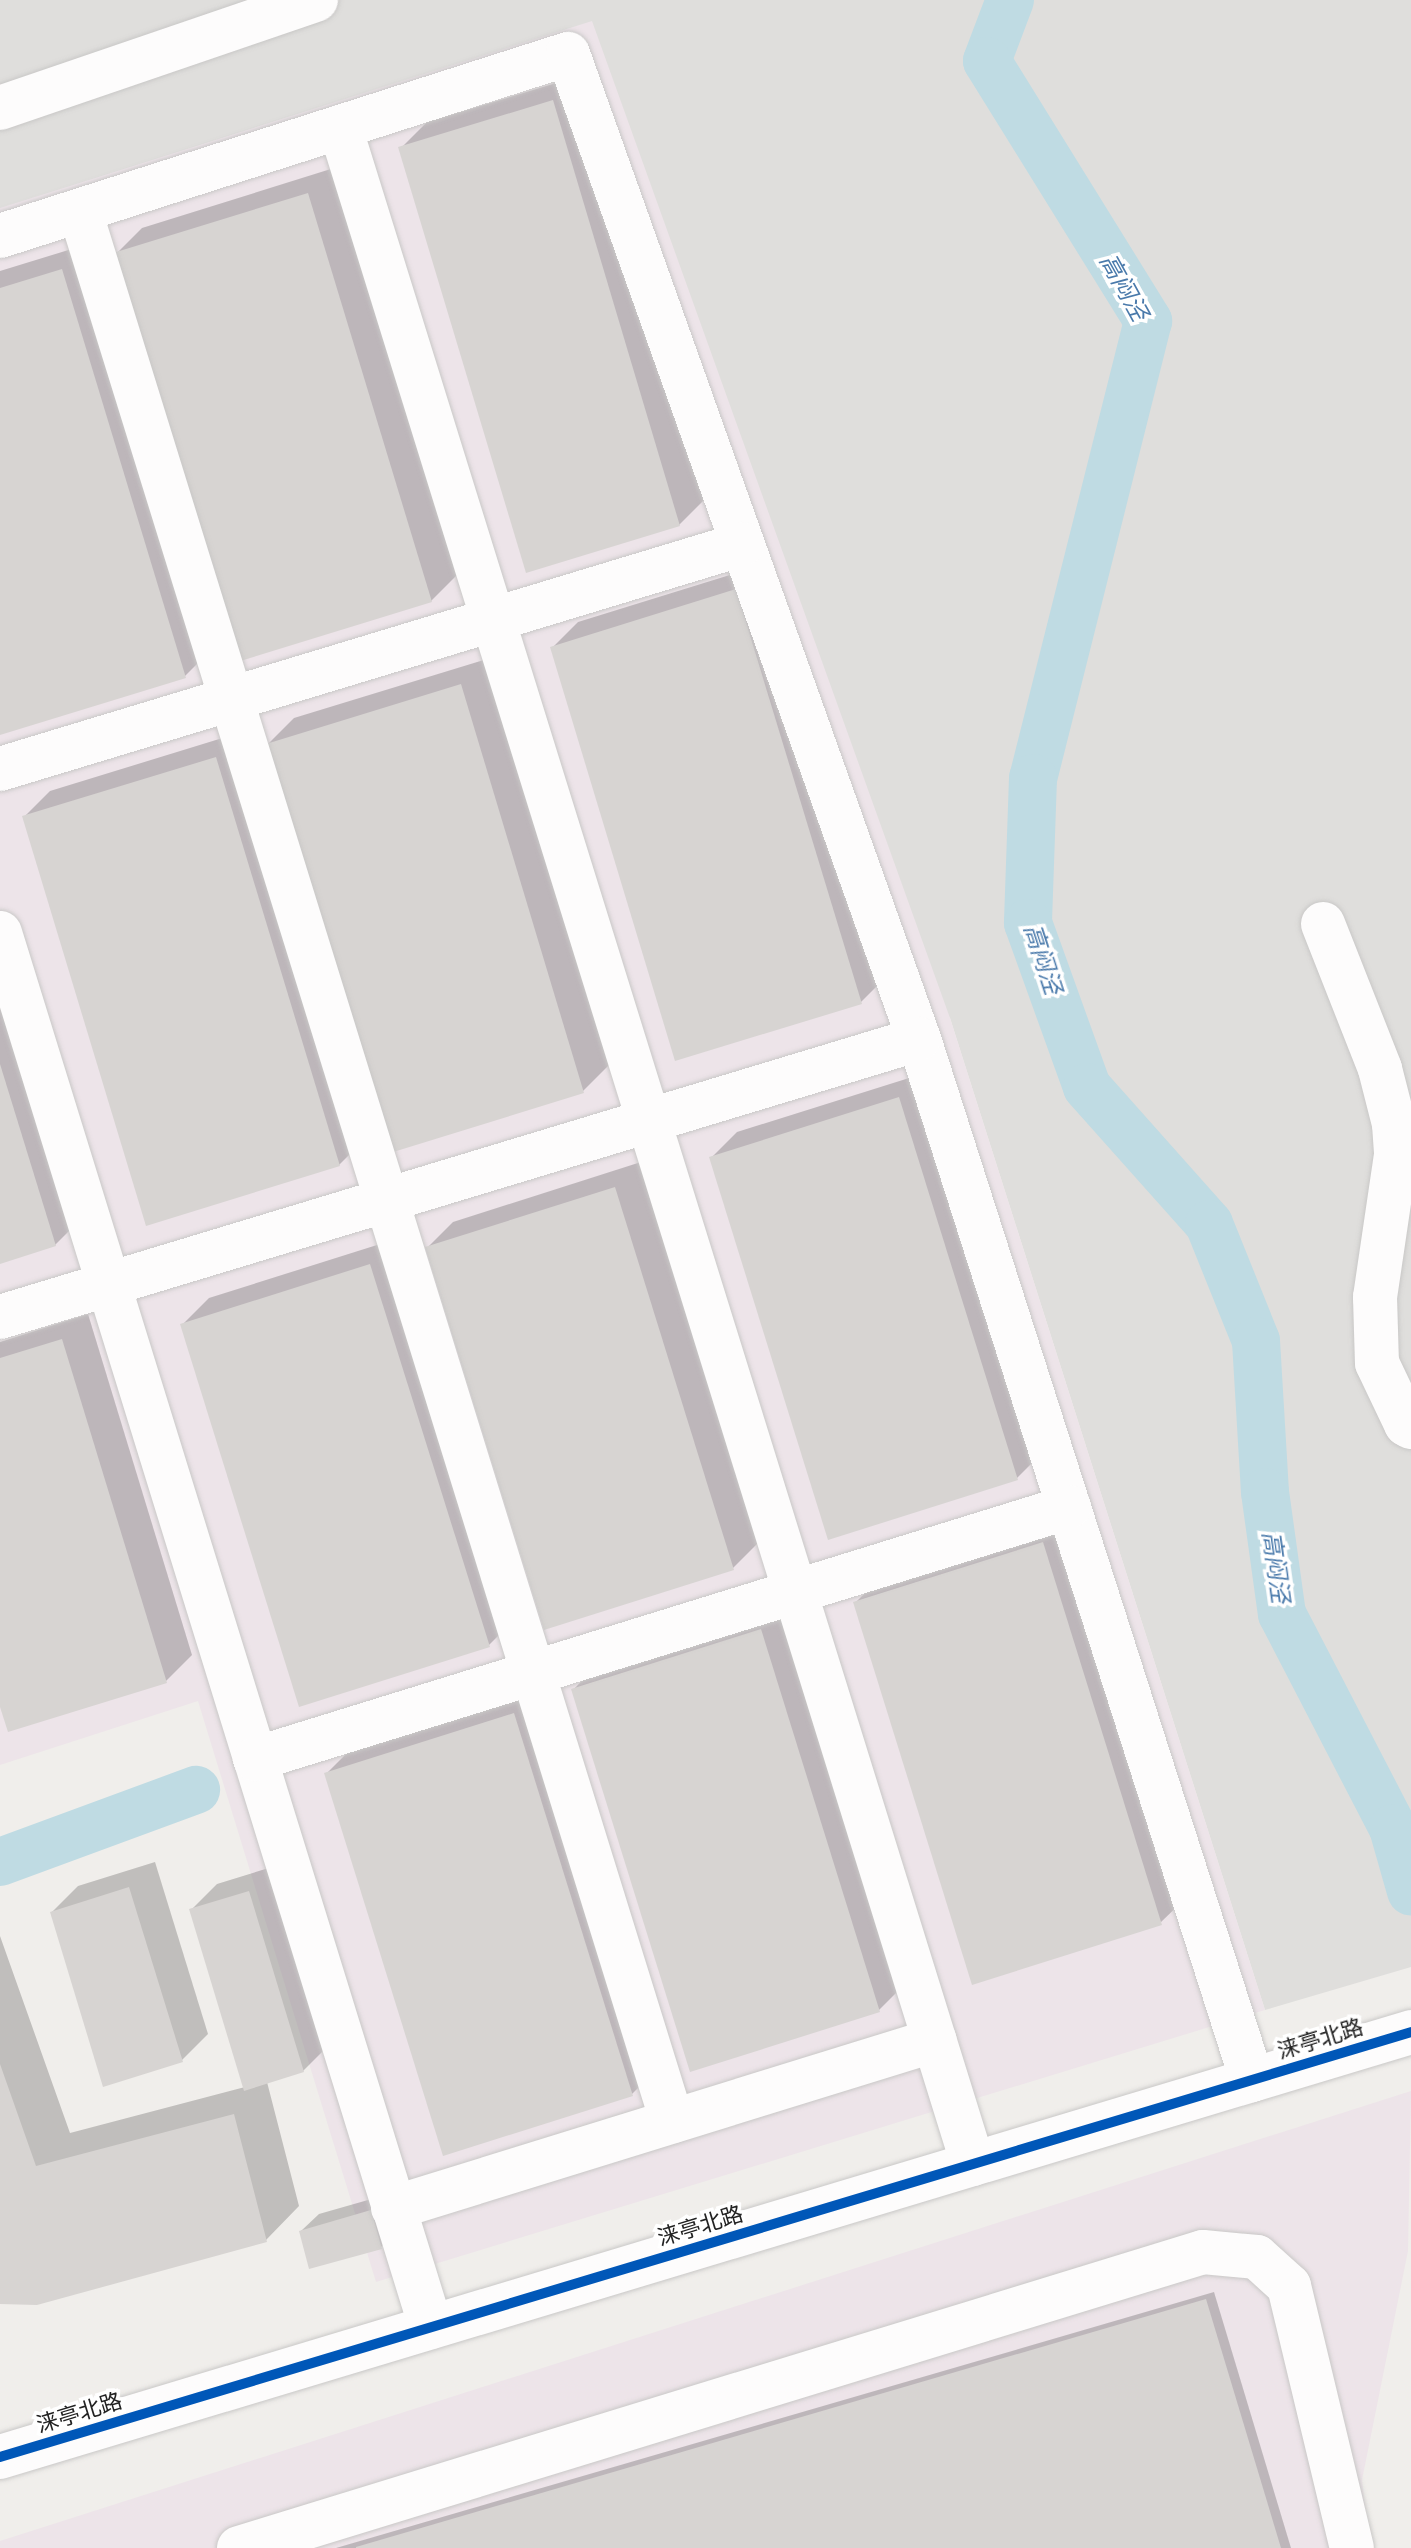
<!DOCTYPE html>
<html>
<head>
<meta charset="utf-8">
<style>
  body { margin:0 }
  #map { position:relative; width:1411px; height:2548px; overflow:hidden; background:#f0eeeb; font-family:Ubuntu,"Noto Sans SC",sans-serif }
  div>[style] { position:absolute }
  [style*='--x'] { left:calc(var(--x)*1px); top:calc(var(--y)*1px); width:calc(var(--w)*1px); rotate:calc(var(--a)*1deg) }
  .residential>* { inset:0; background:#dfdedc }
  .industrial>* { inset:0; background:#ede4e9 }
  .shadow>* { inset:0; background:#0003 }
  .canal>* { height:48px; margin:-24px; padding:0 24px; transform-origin:24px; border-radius:24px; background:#bfdbe3 }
  .building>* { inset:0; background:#d7d4d2 }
  .roads { filter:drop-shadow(0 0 2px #c9c8c7) drop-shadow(0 0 2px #c9c8c7) }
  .minor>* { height:44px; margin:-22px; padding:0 22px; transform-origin:22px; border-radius:22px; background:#fdfcfc }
  .cycleway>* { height:10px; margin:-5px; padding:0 5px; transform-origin:5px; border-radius:5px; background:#0057b8 }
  span { translate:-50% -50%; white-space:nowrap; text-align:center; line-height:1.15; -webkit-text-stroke:7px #fff; paint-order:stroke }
  .street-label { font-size:22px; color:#222 }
  .water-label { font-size:24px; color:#4a7aab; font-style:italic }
</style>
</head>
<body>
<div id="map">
  <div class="residential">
    <i style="clip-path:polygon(0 0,1411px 0,1411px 1967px,1265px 2010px,950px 1018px,0 208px)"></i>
  </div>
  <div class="industrial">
    <i style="clip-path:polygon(592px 21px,950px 1018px,1265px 2010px,376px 2282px,198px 1701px,0 1765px,0 208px)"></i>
    <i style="clip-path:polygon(1411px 2091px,1408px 2251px,1362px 2480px,1370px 2548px,0 2548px,0 2541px)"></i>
  </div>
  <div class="shadow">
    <i style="clip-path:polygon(579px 76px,705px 499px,679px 525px,401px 148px,427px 122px)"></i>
    <i style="clip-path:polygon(334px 168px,457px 575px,431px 601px,116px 254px,142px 228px)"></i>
    <i style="clip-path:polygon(88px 244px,211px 650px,185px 676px,0 733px,0 271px)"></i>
    <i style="clip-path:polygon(762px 565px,887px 976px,861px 1002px,552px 648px,578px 622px)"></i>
    <i style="clip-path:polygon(487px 659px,609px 1065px,583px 1091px,268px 744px,294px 718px)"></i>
    <i style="clip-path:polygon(242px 732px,365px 1139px,339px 1165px,24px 817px,50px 791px)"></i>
    <i style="clip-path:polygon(0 951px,81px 1219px,55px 1245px,0 1262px)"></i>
    <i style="clip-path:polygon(925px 1073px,1043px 1452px,1017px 1478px,711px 1158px,737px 1132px)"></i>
    <i style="clip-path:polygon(641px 1162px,759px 1542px,733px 1568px,427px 1248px,453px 1222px)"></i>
    <i style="clip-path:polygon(396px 1239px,515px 1619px,489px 1645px,183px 1324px,209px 1298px)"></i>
    <i style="clip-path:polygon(88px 1314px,192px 1655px,166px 1681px,0 1700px,0 1342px)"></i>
    <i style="clip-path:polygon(1068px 1517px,1187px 1897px,1160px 1923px,855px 1603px,881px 1577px)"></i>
    <i style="clip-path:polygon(787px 1604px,905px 1984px,879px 2010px,573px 1690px,599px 1663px)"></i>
    <i style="clip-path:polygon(540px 1688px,658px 2068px,632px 2094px,326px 1774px,352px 1748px)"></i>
    <i style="clip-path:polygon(155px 1862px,208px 2034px,182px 2060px,52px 1912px,78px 1886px)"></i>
    <i style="clip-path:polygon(275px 1866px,329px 2045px,303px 2071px,267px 2082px,299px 2206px,266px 2240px,0 2302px,0 1936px,70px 2133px,245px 2087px,191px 1910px,217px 1884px)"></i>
    <i style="clip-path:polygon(389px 2194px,398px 2229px,381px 2247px,301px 2231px,319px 2214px)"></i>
    <i style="clip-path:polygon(1214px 2292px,1291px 2548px,336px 2548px)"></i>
  </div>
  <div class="canal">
    <i style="--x:1010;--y:0;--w:65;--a:110.7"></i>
    <i style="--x:987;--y:61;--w:306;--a:58.2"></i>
    <i style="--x:1148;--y:321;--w:471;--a:104.1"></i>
    <i style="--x:1033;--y:778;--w:145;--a:92"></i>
    <i style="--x:1028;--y:923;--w:174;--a:70.2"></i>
    <i style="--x:1087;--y:1087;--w:183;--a:48.3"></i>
    <i style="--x:1209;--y:1224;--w:126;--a:68.1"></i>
    <i style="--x:1256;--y:1341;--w:151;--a:86.6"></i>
    <i style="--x:1265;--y:1492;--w:123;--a:82.1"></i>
    <i style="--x:1282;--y:1614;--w:241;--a:62.6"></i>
    <i style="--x:1393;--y:1828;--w:66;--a:74.1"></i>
    <i style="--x:0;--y:1862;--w:209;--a:-20.2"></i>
  </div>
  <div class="building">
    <i style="clip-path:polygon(553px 100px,680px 526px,526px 573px,398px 147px)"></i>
    <i style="clip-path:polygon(308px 193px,432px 602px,237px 662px,113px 253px)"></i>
    <i style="clip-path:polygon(62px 269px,186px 678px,0 735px,0 288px)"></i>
    <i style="clip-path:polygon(736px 589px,862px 1004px,675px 1061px,550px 647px)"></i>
    <i style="clip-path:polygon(461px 684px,584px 1093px,390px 1153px,266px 744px)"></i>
    <i style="clip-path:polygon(216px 757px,340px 1166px,146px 1226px,22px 816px)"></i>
    <i style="clip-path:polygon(0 1064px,56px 1246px,0 1264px)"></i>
    <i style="clip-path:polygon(899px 1097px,1018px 1480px,828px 1540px,709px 1157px)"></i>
    <i style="clip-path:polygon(615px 1187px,734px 1570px,544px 1630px,425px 1247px)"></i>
    <i style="clip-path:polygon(370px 1264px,490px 1647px,299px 1707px,180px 1324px)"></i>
    <i style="clip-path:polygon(62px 1339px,167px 1683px,8px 1732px,0 1707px,0 1358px)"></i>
    <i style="clip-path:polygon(1043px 1542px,1162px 1925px,972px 1985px,853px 1602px)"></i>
    <i style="clip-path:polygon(761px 1629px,880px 2012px,690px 2072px,571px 1689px)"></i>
    <i style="clip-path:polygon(514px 1713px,633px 2096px,443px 2156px,324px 1773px)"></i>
    <i style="clip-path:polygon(129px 1887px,183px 2062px,103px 2087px,50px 1912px)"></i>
    <i style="clip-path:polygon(249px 1891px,304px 2072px,244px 2091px,189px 1909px)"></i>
    <i style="clip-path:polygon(0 2064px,36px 2166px,234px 2114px,267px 2242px,37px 2305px,0 2304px)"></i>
    <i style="clip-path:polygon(371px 2210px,382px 2249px,309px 2269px,299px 2231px)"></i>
    <i style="clip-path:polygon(1206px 2299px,1281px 2548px,356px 2548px,356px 2547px)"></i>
  </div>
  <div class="roads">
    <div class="minor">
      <i style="--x:0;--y:108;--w:334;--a:-18.9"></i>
      <i style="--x:340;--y:127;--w:2133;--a:72.74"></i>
      <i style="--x:80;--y:211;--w:2000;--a:72.78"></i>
      <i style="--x:0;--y:236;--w:596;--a:-17.77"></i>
      <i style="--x:568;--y:54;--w:1046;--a:70.39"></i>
      <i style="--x:919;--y:1039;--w:1093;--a:72.26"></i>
      <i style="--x:0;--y:769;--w:776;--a:-16.85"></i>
      <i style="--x:1323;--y:924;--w:156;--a:68.5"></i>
      <i style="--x:1380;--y:1069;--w:57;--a:75.7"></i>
      <i style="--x:1394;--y:1124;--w:31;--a:86"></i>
      <i style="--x:1396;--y:1155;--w:144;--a:98.4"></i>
      <i style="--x:1375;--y:1297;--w:66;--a:88.3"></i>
      <i style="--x:1377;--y:1363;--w:68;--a:64.6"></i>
      <i style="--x:1406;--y:1424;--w:6;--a:31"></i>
      <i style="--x:0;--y:933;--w:1459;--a:72.82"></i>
      <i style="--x:0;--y:1317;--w:960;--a:-16.83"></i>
      <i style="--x:255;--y:1759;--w:852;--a:-17.2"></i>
      <i style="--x:393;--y:2208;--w:567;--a:-17.22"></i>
      <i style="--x:0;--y:2457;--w:1474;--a:-16.76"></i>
      <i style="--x:239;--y:2548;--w:1008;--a:-17.07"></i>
      <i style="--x:1203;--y:2252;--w:54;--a:5.3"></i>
      <i style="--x:1257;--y:2257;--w:43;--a:42.2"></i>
      <i style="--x:1289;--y:2286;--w:269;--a:76.5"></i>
    </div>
  </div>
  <div class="cycleway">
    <i style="--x:0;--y:2457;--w:1474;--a:-16.76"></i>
  </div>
  <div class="street-label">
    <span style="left:1320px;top:2038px;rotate:-17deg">涞亭北路</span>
    <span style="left:700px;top:2225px;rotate:-17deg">涞亭北路</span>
    <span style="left:79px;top:2412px;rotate:-17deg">涞亭北路</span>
  </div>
  <div class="water-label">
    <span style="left:1124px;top:287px;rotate:61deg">高闷泾</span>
    <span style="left:1043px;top:959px;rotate:72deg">高闷泾</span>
    <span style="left:1276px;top:1567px;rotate:82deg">高闷泾</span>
  </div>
</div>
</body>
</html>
